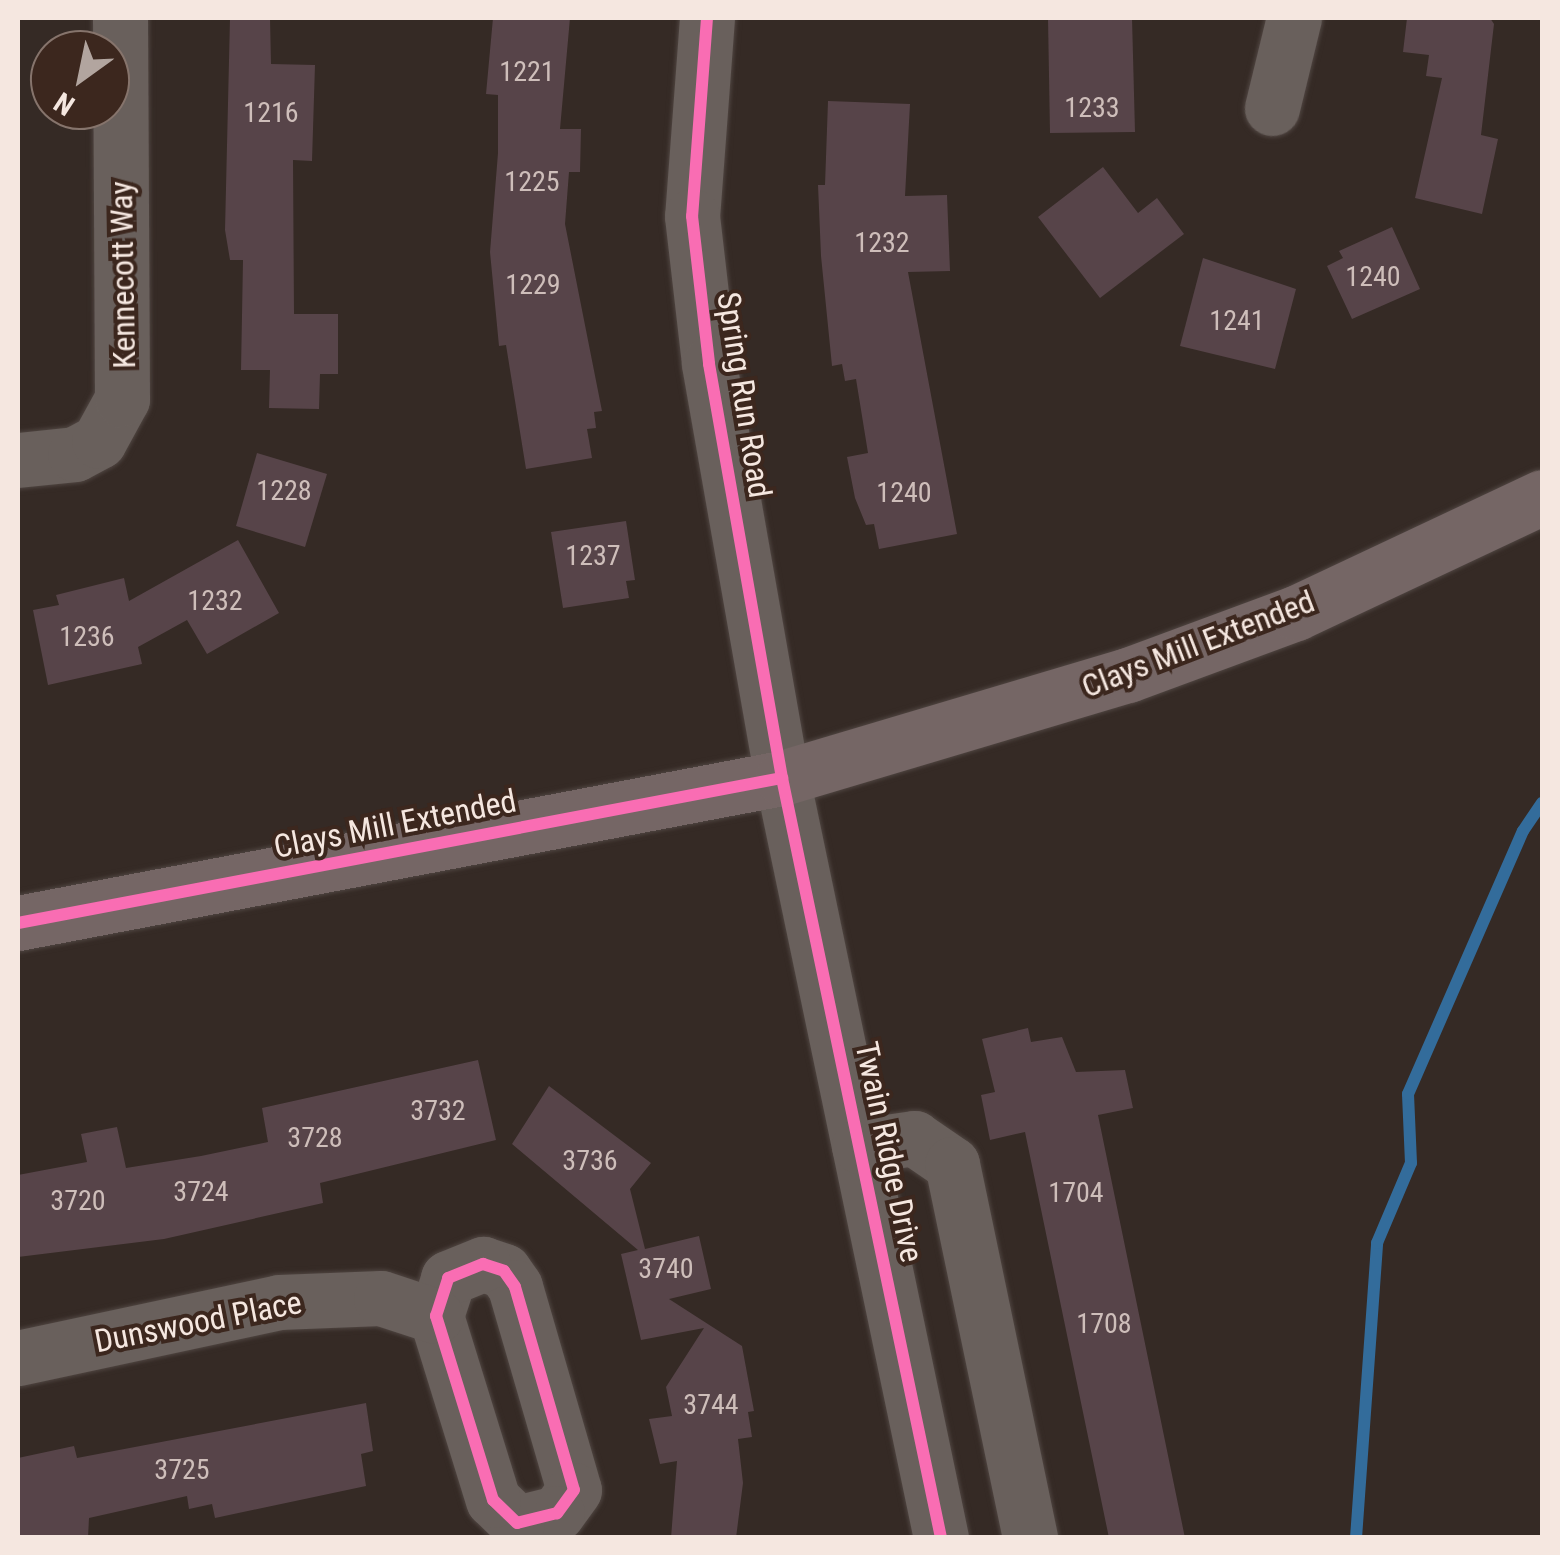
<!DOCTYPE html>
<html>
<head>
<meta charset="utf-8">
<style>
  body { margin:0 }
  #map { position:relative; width:1560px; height:1555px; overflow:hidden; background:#352a25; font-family:"Roboto Condensed",sans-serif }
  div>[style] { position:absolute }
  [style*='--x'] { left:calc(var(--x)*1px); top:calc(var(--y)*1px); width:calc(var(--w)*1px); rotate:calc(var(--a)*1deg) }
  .stream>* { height:12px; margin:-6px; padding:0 6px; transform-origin:6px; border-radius:6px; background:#336c9b }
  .building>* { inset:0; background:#574449 }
  .roads { filter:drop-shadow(0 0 2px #4f4541) drop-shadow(0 0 2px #4f4541) }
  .minor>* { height:55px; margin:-27.5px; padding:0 27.5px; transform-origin:27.5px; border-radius:27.5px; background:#69605c }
  .major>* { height:55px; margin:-27.5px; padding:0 27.5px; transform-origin:27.5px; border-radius:27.5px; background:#756665 }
  .cycleway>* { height:12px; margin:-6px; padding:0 6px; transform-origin:6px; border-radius:6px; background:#f96db3 }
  span { translate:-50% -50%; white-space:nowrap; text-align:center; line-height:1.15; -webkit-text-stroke:8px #3c271e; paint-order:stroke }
  .number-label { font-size:28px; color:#cebeba }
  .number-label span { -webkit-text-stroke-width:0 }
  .street-label { font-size:32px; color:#f5e7e0 }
  .frame { position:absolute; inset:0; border:20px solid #f5e7e0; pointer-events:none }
  .north { position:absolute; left:30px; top:30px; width:100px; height:100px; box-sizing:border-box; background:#3c271e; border:2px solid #86746c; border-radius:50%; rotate:213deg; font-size:28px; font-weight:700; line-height:40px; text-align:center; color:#f5e7e0 }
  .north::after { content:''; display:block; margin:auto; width:35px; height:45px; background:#b2a59f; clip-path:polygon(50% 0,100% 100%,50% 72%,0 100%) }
</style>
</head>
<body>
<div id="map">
  <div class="stream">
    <i style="--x:1356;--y:1538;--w:296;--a:-85.9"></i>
    <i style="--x:1377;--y:1243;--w:87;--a:-67"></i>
    <i style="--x:1411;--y:1163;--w:69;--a:-92.5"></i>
    <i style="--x:1408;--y:1094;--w:287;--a:-66.4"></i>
    <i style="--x:1523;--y:831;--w:34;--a:-56"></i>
  </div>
  <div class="building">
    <i style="clip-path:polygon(230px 18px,270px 18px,271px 64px,315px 65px,312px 161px,293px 160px,294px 314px,338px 314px,338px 374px,320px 374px,319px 409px,269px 408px,270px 370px,241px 370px,243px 260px,230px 260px,225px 230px)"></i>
    <i style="clip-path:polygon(493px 18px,570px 18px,560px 129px,581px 129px,580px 172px,569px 172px,565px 224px,602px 411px,594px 412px,596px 428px,587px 429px,592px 458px,526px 469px,506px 345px,499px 346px,490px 252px,498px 153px,498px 95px,486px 94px)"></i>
    <i style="clip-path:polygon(1048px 18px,1132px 18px,1135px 132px,1050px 133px)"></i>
    <i style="clip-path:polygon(1407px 18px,1490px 18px,1494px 24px,1481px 135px,1498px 139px,1482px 214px,1415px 198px,1442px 78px,1426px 76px,1429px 55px,1403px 52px)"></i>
    <i style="clip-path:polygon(828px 101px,910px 104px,905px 196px,947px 195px,950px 271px,908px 272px,957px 534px,879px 549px,874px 524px,866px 525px,855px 498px,847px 457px,868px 453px,856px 379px,845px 381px,842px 364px,832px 366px,821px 256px,818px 185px,825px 185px)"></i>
    <i style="clip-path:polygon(1103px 167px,1138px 213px,1157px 198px,1184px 234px,1100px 298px,1038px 217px)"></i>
    <i style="clip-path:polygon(1392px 227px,1420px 289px,1352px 319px,1327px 266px,1343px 258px,1339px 251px)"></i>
    <i style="clip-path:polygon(1203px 258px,1296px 289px,1275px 369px,1180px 346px)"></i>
    <i style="clip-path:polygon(257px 453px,327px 474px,305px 547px,236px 526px)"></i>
    <i style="clip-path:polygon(626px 521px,635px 580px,626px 581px,629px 598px,563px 608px,551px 532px)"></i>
    <i style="clip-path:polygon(238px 540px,279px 613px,207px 654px,187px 620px,138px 647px,142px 664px,48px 685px,33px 610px,59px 605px,56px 595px,124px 578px,129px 601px)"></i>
    <i style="clip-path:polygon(1028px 1028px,1031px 1042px,1062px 1037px,1076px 1072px,1125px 1070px,1133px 1108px,1098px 1115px,1185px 1538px,1109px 1538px,1025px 1132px,990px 1140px,981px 1095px,995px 1092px,982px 1039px)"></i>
    <i style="clip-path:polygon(478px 1060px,496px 1140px,320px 1183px,323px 1203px,164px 1239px,18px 1257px,18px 1175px,87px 1162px,81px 1134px,117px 1127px,126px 1168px,201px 1156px,268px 1142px,262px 1108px)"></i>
    <i style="clip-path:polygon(549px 1086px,651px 1163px,630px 1189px,645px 1249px,699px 1236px,711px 1289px,669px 1299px,742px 1346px,754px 1411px,748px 1412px,752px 1437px,738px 1439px,743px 1483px,736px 1538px,671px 1538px,677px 1461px,660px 1464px,649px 1419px,672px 1416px,666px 1387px,704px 1328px,641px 1340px,621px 1254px,638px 1250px,512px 1144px)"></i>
    <i style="clip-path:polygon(366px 1403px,373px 1451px,361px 1454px,366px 1486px,215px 1518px,212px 1504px,189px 1509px,187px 1496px,89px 1518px,88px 1538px,18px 1538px,18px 1458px,74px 1446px,77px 1458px)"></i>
  </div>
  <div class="roads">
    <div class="minor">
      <i style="--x:707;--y:18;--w:199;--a:94.3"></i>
      <i style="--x:692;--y:216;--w:149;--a:83.4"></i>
      <i style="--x:709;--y:364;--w:420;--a:80"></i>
      <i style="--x:782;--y:778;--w:776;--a:78.18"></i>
      <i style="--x:1272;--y:108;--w:93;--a:-76.3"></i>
      <i style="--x:18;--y:460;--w:57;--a:-6"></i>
      <i style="--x:75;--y:454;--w:27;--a:-28"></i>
      <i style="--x:99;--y:441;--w:48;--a:-61.3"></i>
      <i style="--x:122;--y:399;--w:381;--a:-90.3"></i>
      <i style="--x:859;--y:1146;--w:56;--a:-8.3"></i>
      <i style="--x:914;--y:1138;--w:46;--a:34.4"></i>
      <i style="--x:952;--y:1164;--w:382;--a:78.2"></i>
      <i style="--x:483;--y:1264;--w:22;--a:18"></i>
      <i style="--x:504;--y:1271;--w:19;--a:55"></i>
      <i style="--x:515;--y:1287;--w:211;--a:73.8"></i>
      <i style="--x:574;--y:1490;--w:29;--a:126"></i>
      <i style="--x:557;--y:1513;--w:41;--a:166"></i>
      <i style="--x:517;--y:1523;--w:33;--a:-136"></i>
      <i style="--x:493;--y:1500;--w:193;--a:-107.2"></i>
      <i style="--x:436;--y:1316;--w:40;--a:-72"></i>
      <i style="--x:448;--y:1278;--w:38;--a:-22"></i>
      <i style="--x:18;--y:1358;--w:267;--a:-12.1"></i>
      <i style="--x:279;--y:1302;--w:102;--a:-2.2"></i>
      <i style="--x:381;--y:1298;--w:58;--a:18.1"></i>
    </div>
    <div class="major">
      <i style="--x:18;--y:923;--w:778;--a:-10.75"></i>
      <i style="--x:782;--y:778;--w:361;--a:-16.6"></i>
      <i style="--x:1128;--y:675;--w:179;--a:-20.3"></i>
      <i style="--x:1296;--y:613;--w:272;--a:-25.2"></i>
    </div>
  </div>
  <div class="cycleway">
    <i style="--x:707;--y:18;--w:199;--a:94.3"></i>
    <i style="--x:692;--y:216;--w:149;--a:83.4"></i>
    <i style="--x:709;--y:364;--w:420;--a:80"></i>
    <i style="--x:782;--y:778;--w:776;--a:78.18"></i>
    <i style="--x:18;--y:923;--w:778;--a:-10.75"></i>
    <i style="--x:483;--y:1264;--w:22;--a:18"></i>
    <i style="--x:504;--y:1271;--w:19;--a:55"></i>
    <i style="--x:515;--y:1287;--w:211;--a:73.8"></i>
    <i style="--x:574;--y:1490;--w:29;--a:126"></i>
    <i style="--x:557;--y:1513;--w:41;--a:166"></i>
    <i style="--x:517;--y:1523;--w:33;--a:-136"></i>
    <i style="--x:493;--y:1500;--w:193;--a:-107.2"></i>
    <i style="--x:436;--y:1316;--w:40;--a:-72"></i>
    <i style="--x:448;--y:1278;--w:38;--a:-22"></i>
  </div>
  <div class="number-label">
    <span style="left:527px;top:72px">1221</span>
    <span style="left:1092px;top:108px">1233</span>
    <span style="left:271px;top:113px">1216</span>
    <span style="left:532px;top:182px">1225</span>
    <span style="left:882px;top:243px">1232</span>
    <span style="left:1373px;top:277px">1240</span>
    <span style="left:533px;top:285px">1229</span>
    <span style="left:1237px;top:321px">1241</span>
    <span style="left:284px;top:491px">1228</span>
    <span style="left:904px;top:493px">1240</span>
    <span style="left:593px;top:556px">1237</span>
    <span style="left:215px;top:601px">1232</span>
    <span style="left:87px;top:637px">1236</span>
    <span style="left:438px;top:1111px">3732</span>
    <span style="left:315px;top:1138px">3728</span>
    <span style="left:590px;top:1161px">3736</span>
    <span style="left:201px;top:1192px">3724</span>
    <span style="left:1076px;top:1193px">1704</span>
    <span style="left:78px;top:1201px">3720</span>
    <span style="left:666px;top:1269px">3740</span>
    <span style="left:1104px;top:1324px">1708</span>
    <span style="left:711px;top:1405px">3744</span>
    <span style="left:182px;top:1470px">3725</span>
  </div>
  <div class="street-label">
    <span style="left:123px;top:275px;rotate:-91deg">Kennecott Way</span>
    <span style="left:744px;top:395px;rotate:81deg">Spring Run Road</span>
    <span style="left:1198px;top:644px;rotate:-21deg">Clays Mill Extended</span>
    <span style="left:395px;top:824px;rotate:-11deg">Clays Mill Extended</span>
    <span style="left:889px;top:1152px;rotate:78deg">Twain Ridge Drive</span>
    <span style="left:198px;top:1322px;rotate:-11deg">Dunswood Place</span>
  </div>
  <div class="frame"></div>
  <div class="north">N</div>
</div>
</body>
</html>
